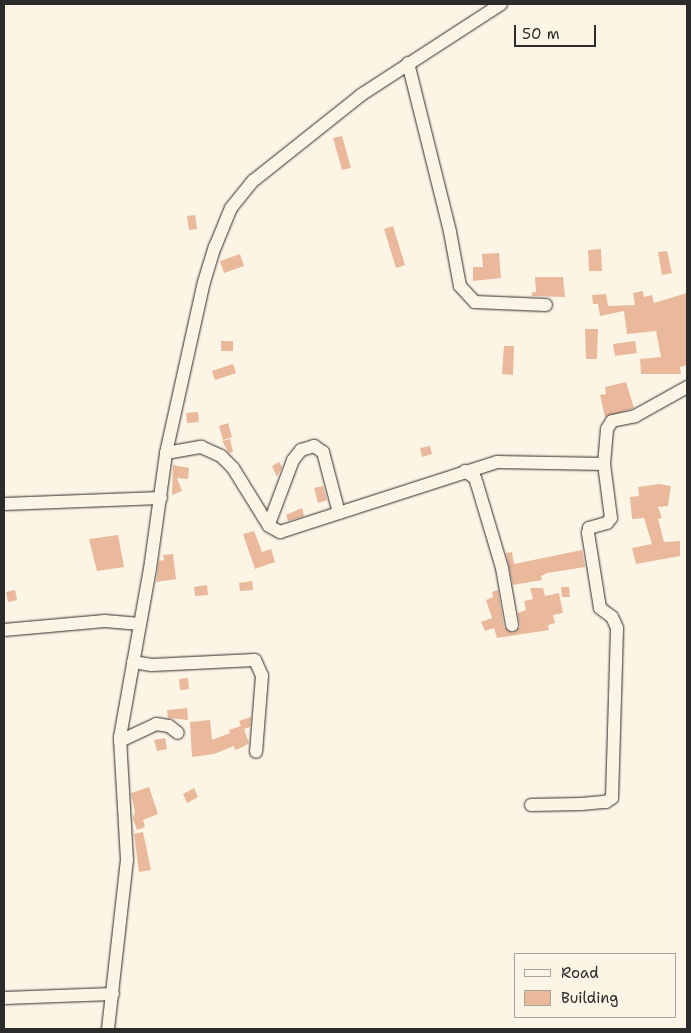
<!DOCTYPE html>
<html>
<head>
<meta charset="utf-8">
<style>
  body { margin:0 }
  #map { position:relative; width:691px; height:1033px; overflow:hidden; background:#fcf5e5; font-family:"Shantell Sans",sans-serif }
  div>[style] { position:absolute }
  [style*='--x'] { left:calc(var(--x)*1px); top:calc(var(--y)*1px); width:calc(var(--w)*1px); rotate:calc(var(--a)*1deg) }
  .building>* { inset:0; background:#eab89b }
  .roads { filter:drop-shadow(0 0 1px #2b2b2b) drop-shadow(0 0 1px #2b2b2b) }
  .minor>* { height:12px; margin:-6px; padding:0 6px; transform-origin:6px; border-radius:6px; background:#fcf5e5 }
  span { translate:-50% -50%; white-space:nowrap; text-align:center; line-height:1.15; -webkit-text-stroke:4px #fcf5e5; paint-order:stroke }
  .frame { position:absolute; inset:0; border:5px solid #2b2b2b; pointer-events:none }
  .legend { position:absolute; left:514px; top:953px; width:162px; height:65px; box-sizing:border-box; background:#fcf5e5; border:1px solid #a8a49b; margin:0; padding:6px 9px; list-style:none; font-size:15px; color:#2b2b2b }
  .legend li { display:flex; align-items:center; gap:10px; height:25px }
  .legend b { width:25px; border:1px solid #a8a49b }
  .scale { position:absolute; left:514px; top:25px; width:82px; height:22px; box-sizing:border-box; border:2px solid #2b2b2b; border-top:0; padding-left:6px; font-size:15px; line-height:18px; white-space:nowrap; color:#2b2b2b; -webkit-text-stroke:4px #fcf5e5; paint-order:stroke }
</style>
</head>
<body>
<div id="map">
  <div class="building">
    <i style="clip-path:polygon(342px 136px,351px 168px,342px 170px,333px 138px)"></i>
    <i style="clip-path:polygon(195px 215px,197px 229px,189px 230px,187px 216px)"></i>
    <i style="clip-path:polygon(393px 226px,405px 265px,396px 268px,384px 229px)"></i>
    <i style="clip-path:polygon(601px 249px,602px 271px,589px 271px,588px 250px)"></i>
    <i style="clip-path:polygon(667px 251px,672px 273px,662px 275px,658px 252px)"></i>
    <i style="clip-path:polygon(499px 253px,501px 278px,473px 281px,473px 267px,483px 267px,482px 254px)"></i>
    <i style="clip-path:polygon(240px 254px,244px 266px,224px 273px,220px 261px)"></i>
    <i style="clip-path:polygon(535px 277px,563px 277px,565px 297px,532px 296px,532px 292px,536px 292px)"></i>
    <i style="clip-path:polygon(643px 291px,644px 297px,652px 295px,654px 303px,687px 293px,687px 365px,680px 367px,681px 374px,641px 374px,640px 359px,661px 357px,656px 331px,627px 334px,624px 311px,600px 316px,598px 304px,593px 304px,592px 295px,606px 294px,608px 306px,635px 305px,633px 293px)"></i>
    <i style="clip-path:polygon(585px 329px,598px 329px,597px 359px,586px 359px)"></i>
    <i style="clip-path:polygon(221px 341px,233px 341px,233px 351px,221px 351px)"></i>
    <i style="clip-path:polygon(635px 341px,637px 353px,615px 356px,613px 344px)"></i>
    <i style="clip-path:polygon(504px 346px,514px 346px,513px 375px,502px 374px)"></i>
    <i style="clip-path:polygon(233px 364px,236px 373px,215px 380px,212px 371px)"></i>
    <i style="clip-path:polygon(626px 382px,634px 408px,605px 417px,600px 395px,606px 394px,605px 387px)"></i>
    <i style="clip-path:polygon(198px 412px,199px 422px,187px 423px,186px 413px)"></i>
    <i style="clip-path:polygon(228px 423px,232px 437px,223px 440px,219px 426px)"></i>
    <i style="clip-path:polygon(230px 439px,233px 452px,229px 453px,222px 441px)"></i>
    <i style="clip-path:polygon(430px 446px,432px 454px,422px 457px,420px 448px)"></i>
    <i style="clip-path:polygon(279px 462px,282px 467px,277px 477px,272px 466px)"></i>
    <i style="clip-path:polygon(173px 465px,189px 468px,188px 479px,177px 478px,182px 491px,172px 495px)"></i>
    <i style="clip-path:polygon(659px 484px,671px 486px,668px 506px,658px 507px,662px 518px,658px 519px,664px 542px,680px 541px,680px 556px,636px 564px,632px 548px,652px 544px,644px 518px,632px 519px,630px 497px,639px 496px,638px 487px)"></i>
    <i style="clip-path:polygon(323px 486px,327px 500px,318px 503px,314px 488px)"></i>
    <i style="clip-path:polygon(302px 508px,304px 516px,288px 521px,286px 515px)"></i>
    <i style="clip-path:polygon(254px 531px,262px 552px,271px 549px,275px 562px,255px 569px,243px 534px)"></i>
    <i style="clip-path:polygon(118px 535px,124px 567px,97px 571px,89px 539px)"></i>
    <i style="clip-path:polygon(582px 550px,585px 567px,547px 573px,541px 576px,542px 580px,513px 585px,506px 553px,512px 552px,514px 564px)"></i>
    <i style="clip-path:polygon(173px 554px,176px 579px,156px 582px,159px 561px,164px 560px,163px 555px)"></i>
    <i style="clip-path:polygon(252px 581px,253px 590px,240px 591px,239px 583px)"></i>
    <i style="clip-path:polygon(207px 585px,208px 595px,195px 596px,194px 587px)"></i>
    <i style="clip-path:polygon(561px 587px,569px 587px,570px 597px,562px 597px)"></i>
    <i style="clip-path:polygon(530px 588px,543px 588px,545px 596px,559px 593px,563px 613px,553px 615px,555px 623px,548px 625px,549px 630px,497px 638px,494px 628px,485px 631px,481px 622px,492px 618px,486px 600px,493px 597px,492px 592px,498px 590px,504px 627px,513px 633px,520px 627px,518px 613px,526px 610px,524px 601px,533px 599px)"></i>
    <i style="clip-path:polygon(15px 590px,17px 600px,8px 602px,6px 592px)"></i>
    <i style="clip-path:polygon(188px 678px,189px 689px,180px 690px,179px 679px)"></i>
    <i style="clip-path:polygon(187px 708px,188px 720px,168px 718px,167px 710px)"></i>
    <i style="clip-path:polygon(251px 717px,250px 727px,244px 729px,249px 743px,243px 747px,235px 750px,234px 746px,214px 754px,192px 757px,190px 722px,210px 720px,212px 740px,230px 733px,229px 730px,241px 726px,239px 721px)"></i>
    <i style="clip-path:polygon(165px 738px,167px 749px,157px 751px,154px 740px)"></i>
    <i style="clip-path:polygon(149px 787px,158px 814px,143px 820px,145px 827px,137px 830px,133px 819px,135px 812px,131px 793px)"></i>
    <i style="clip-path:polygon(194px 788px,198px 797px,187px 803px,183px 794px)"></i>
    <i style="clip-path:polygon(143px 832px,151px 870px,139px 872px,134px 834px)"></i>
  </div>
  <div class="roads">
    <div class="minor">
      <i style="--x:408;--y:63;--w:174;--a:76"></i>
      <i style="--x:450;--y:232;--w:55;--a:79.5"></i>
      <i style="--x:460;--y:286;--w:22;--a:47"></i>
      <i style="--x:475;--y:302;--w:71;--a:2.4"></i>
      <i style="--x:166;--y:453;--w:36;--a:-10"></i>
      <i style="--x:201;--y:447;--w:22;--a:24"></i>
      <i style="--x:221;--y:456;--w:17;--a:45"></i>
      <i style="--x:233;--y:468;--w:68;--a:58.2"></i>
      <i style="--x:269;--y:526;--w:13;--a:29"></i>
      <i style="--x:280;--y:532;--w:228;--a:-17.9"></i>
      <i style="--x:497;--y:462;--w:107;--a:1.1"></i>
      <i style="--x:465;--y:471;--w:12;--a:35"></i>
      <i style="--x:475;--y:478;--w:6;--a:72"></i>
      <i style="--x:477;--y:484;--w:88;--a:73.4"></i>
      <i style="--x:502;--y:568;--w:58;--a:80"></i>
      <i style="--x:4;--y:504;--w:157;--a:-2.2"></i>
      <i style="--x:269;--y:524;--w:68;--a:-69.4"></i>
      <i style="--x:293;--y:460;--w:13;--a:-51"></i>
      <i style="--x:301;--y:450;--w:14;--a:-17"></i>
      <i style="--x:314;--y:446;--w:11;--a:34"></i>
      <i style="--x:323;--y:452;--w:63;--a:75.3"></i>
      <i style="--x:4;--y:630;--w:101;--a:-5.1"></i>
      <i style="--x:105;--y:621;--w:35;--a:5"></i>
      <i style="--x:133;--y:662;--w:19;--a:9"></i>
      <i style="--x:152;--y:665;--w:103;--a:-2.8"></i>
      <i style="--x:255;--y:660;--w:17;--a:66"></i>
      <i style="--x:262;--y:676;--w:76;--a:94.5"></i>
      <i style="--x:120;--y:741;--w:40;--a:-25"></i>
      <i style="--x:156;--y:724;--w:13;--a:9"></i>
      <i style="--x:169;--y:726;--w:11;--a:38"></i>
      <i style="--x:531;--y:805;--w:50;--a:-1.1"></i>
      <i style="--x:581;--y:804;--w:25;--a:-5"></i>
      <i style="--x:606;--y:802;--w:7;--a:-34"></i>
      <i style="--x:612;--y:798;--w:170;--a:-88.3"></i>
      <i style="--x:617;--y:628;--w:12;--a:-114"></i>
      <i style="--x:612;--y:617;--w:15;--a:-143"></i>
      <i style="--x:600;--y:608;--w:76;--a:-99.1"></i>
      <i style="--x:588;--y:533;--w:5;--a:-79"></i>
      <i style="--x:589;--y:528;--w:19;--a:-16"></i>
      <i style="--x:607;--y:523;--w:6;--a:-51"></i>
      <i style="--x:611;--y:518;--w:54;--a:-97.4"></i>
      <i style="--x:604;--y:464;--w:35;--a:-85"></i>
      <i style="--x:607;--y:429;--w:9;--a:-58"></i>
      <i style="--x:612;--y:421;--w:24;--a:-12"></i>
      <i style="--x:635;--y:416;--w:60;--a:-29.1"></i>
      <i style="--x:4;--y:998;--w:109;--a:-2.1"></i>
      <i style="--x:108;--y:1029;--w:170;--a:-83.6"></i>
      <i style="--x:127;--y:860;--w:123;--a:-93.3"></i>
      <i style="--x:120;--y:737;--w:171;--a:-79.9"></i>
      <i style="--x:150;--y:569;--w:117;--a:-82.1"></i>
      <i style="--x:166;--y:453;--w:175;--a:-77.5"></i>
      <i style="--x:204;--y:282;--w:37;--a:-73"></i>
      <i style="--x:215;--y:247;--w:42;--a:-67.7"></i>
      <i style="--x:231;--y:208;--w:35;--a:-51"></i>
      <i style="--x:253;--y:181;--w:138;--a:-38.5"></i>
      <i style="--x:361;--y:95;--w:167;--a:-33"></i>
    </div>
  </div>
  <div class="frame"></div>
  <ul class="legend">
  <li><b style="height:6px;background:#fcf5e5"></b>Road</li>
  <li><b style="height:14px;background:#eab89b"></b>Building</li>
  </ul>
  <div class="scale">50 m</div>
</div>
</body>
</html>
